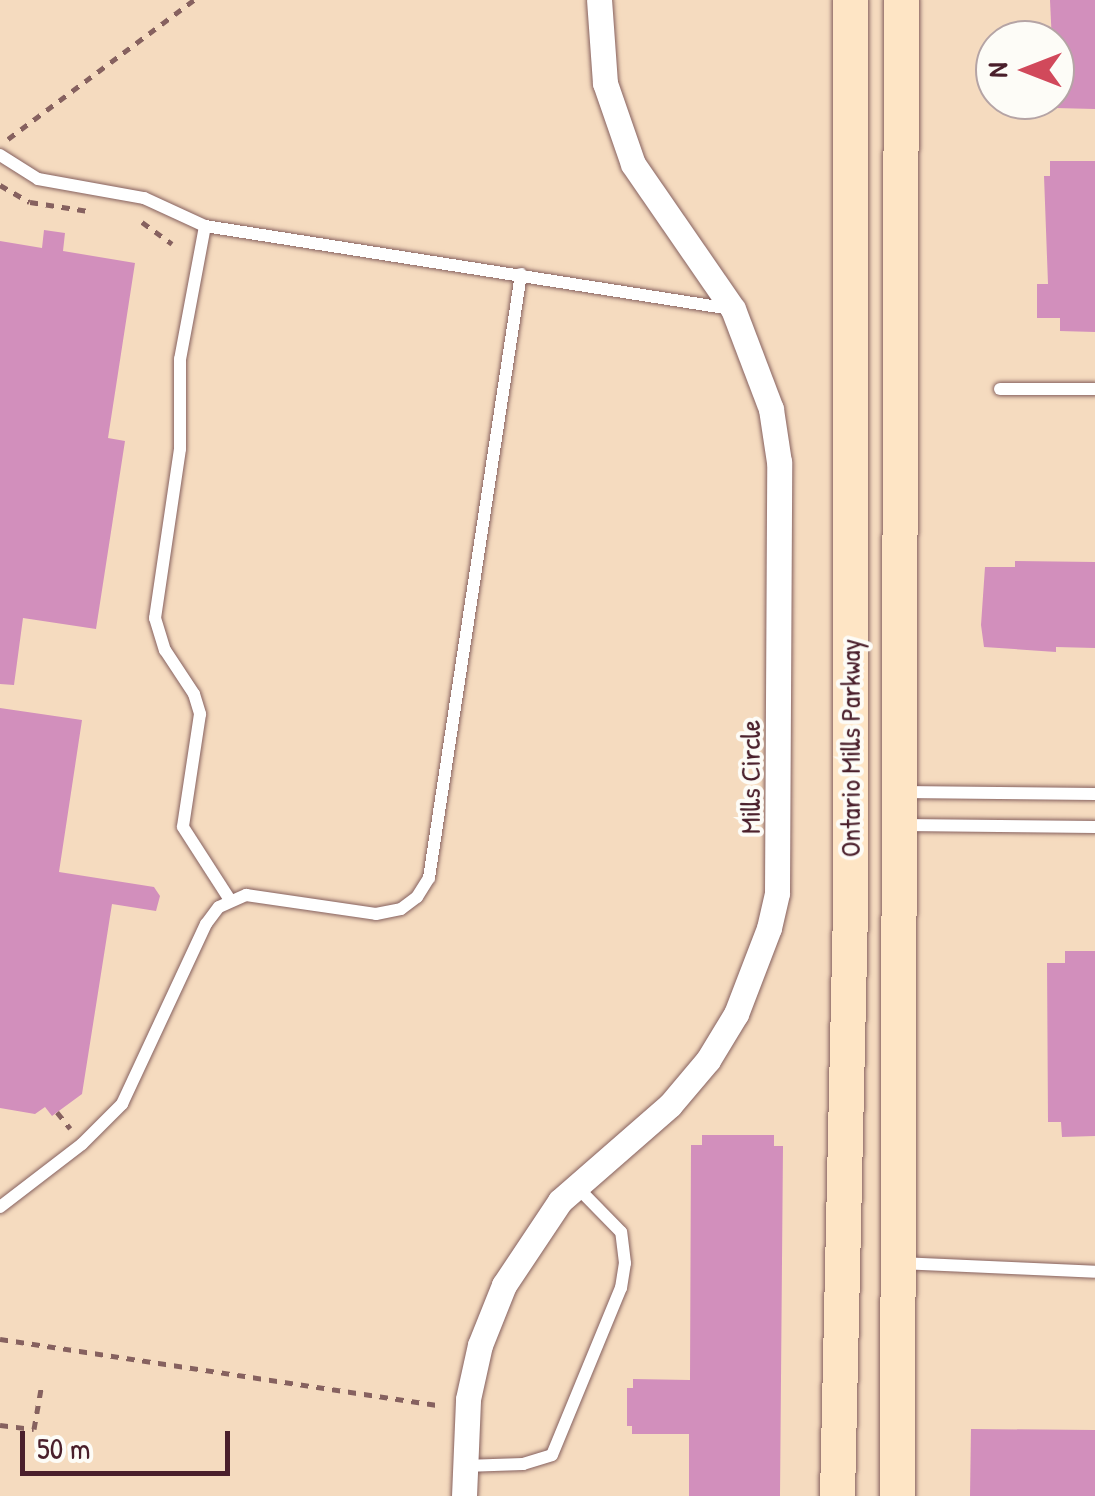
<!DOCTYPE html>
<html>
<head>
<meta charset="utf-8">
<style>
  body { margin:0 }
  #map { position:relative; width:1095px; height:1496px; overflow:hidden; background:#f5dbbf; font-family:"Patrick Hand",sans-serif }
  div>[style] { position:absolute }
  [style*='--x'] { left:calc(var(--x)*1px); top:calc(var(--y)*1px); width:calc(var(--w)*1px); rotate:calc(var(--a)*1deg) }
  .building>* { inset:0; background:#d28fbc }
  .path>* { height:5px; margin-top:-2.5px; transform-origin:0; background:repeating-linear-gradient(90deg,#86615f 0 8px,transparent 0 16px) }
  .roads { filter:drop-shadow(0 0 2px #86615f) drop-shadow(0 0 2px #86615f) }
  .service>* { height:12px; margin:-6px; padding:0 6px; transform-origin:6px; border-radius:6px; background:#fff }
  .minor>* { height:25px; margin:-12.5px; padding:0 12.5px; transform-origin:12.5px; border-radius:12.5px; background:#fff }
  .secondary>* { height:35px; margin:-17.5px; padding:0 17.5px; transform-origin:17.5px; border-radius:17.5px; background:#fee5c5 }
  span { translate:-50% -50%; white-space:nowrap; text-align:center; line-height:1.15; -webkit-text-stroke:8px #fdfcf7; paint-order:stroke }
  .street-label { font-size:28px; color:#4a1f2b }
  .north { position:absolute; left:975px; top:20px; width:100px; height:100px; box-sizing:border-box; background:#fdfcf7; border:2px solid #b5a4a5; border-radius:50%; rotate:270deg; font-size:28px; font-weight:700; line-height:40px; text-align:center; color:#4a1f2b }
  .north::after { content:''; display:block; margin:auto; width:35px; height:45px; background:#d1495b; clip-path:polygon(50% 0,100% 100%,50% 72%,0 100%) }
  .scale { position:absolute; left:20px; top:1431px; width:210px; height:45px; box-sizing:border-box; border:5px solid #4a1f2b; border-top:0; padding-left:12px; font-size:30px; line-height:35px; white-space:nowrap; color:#4a1f2b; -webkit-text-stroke:8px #fdfcf7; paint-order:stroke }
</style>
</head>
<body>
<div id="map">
  <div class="building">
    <i style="clip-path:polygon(1050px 0,1095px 0,1095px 109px,1055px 108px)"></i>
    <i style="clip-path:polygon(1050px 161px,1095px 161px,1095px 332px,1060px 331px,1060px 318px,1037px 318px,1037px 284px,1048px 284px,1044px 176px,1050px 176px)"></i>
    <i style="clip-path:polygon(44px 230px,65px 233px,63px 251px,135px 263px,108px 438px,125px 441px,96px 629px,23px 618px,14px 685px,0 684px,0 241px,42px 248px)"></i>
    <i style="clip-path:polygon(1015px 561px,1095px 562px,1095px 648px,1056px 647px,1056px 652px,984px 647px,981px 625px,985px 567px,1015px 567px)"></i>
    <i style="clip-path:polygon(0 708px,82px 720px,59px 872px,154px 887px,160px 896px,156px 911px,112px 904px,82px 1094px,52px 1116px,45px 1107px,35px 1114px,0 1108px)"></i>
    <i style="clip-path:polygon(1065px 951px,1095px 951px,1095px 1136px,1062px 1137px,1061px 1122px,1048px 1122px,1047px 963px,1065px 963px)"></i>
    <i style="clip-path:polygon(702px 1135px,774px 1135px,774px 1146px,783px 1146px,780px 1496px,689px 1496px,689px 1434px,632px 1434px,632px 1426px,627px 1426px,627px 1388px,633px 1388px,633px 1379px,690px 1380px,691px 1145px,702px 1145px)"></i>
    <i style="clip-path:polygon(971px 1429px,1095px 1430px,1095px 1496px,970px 1496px)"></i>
  </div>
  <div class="path">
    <i style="--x:8;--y:139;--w:232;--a:-36.8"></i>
    <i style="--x:0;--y:185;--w:34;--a:30"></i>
    <i style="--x:30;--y:202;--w:59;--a:8.8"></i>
    <i style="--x:142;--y:222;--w:37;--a:36"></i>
    <i style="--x:57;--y:1112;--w:21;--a:51"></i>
    <i style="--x:0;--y:1339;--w:447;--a:8.6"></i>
    <i style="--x:0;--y:1425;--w:34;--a:7"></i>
    <i style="--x:34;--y:1429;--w:41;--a:-80.1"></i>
  </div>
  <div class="roads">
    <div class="service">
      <i style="--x:0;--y:155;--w:45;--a:32.3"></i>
      <i style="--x:38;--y:179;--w:108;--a:10.2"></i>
      <i style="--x:144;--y:198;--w:67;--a:24.7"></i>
      <i style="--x:205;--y:226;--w:533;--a:8.97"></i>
      <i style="--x:205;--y:226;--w:135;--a:100.6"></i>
      <i style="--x:180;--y:359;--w:90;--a:90"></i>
      <i style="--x:180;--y:449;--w:171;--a:98.4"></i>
      <i style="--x:155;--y:618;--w:34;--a:73"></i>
      <i style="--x:165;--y:650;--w:53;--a:56.6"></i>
      <i style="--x:194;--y:694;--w:21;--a:73"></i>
      <i style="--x:200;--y:714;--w:114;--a:98.6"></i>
      <i style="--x:183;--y:827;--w:87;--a:57.2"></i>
      <i style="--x:1000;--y:389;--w:95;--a:0"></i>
      <i style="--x:903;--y:792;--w:192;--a:0.6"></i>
      <i style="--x:904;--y:825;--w:191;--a:0.6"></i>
      <i style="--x:0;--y:1207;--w:103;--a:-37.5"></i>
      <i style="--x:82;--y:1144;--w:57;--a:-45"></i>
      <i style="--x:122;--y:1104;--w:199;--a:-65"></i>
      <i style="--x:206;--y:924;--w:21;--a:-53"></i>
      <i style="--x:219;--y:907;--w:30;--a:-24"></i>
      <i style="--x:246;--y:895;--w:131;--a:8.3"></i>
      <i style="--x:376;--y:914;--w:25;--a:-11"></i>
      <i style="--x:401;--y:909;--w:20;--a:-37"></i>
      <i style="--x:417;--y:897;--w:22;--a:-58"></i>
      <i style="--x:429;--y:878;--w:611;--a:-81.34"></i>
      <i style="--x:900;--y:1263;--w:195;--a:2.6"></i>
      <i style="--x:464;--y:1466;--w:59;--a:-1.9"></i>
      <i style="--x:523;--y:1464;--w:30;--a:-17"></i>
      <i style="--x:552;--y:1455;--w:181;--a:-67.6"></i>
      <i style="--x:621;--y:1288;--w:25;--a:-81"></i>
      <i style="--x:625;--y:1263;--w:31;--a:-97"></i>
      <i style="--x:621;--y:1232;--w:64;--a:-134.4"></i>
    </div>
    <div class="minor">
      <i style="--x:464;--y:1496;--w:97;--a:-87.6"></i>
      <i style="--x:468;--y:1399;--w:55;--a:-77.5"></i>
      <i style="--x:480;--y:1345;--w:65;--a:-68.2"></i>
      <i style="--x:504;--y:1285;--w:101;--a:-56.3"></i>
      <i style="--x:560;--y:1201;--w:146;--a:-41.1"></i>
      <i style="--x:670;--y:1105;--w:59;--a:-49.8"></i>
      <i style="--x:708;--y:1060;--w:54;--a:-58.7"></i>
      <i style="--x:736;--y:1014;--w:92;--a:-69"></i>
      <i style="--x:769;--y:928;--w:36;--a:-77"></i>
      <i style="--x:777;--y:893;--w:431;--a:-89.7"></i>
      <i style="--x:779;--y:462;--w:54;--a:-98.6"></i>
      <i style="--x:771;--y:409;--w:107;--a:-110.8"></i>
      <i style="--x:733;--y:309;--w:176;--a:-124.6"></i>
      <i style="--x:633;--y:164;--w:86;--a:-109.1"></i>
      <i style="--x:605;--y:83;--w:83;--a:-94.1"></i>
    </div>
    <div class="secondary">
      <i style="--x:837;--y:1496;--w:585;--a:-88.73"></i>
      <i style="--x:850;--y:911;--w:911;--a:-90"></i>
      <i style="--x:897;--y:1496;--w:1496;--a:-89.85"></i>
    </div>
  </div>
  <div class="street-label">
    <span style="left:850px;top:748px;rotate:-90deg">Ontario Mills Parkway</span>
    <span style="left:750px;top:777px;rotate:-90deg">Mills Circle</span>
  </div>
  <div class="north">N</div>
  <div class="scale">50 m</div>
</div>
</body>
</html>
